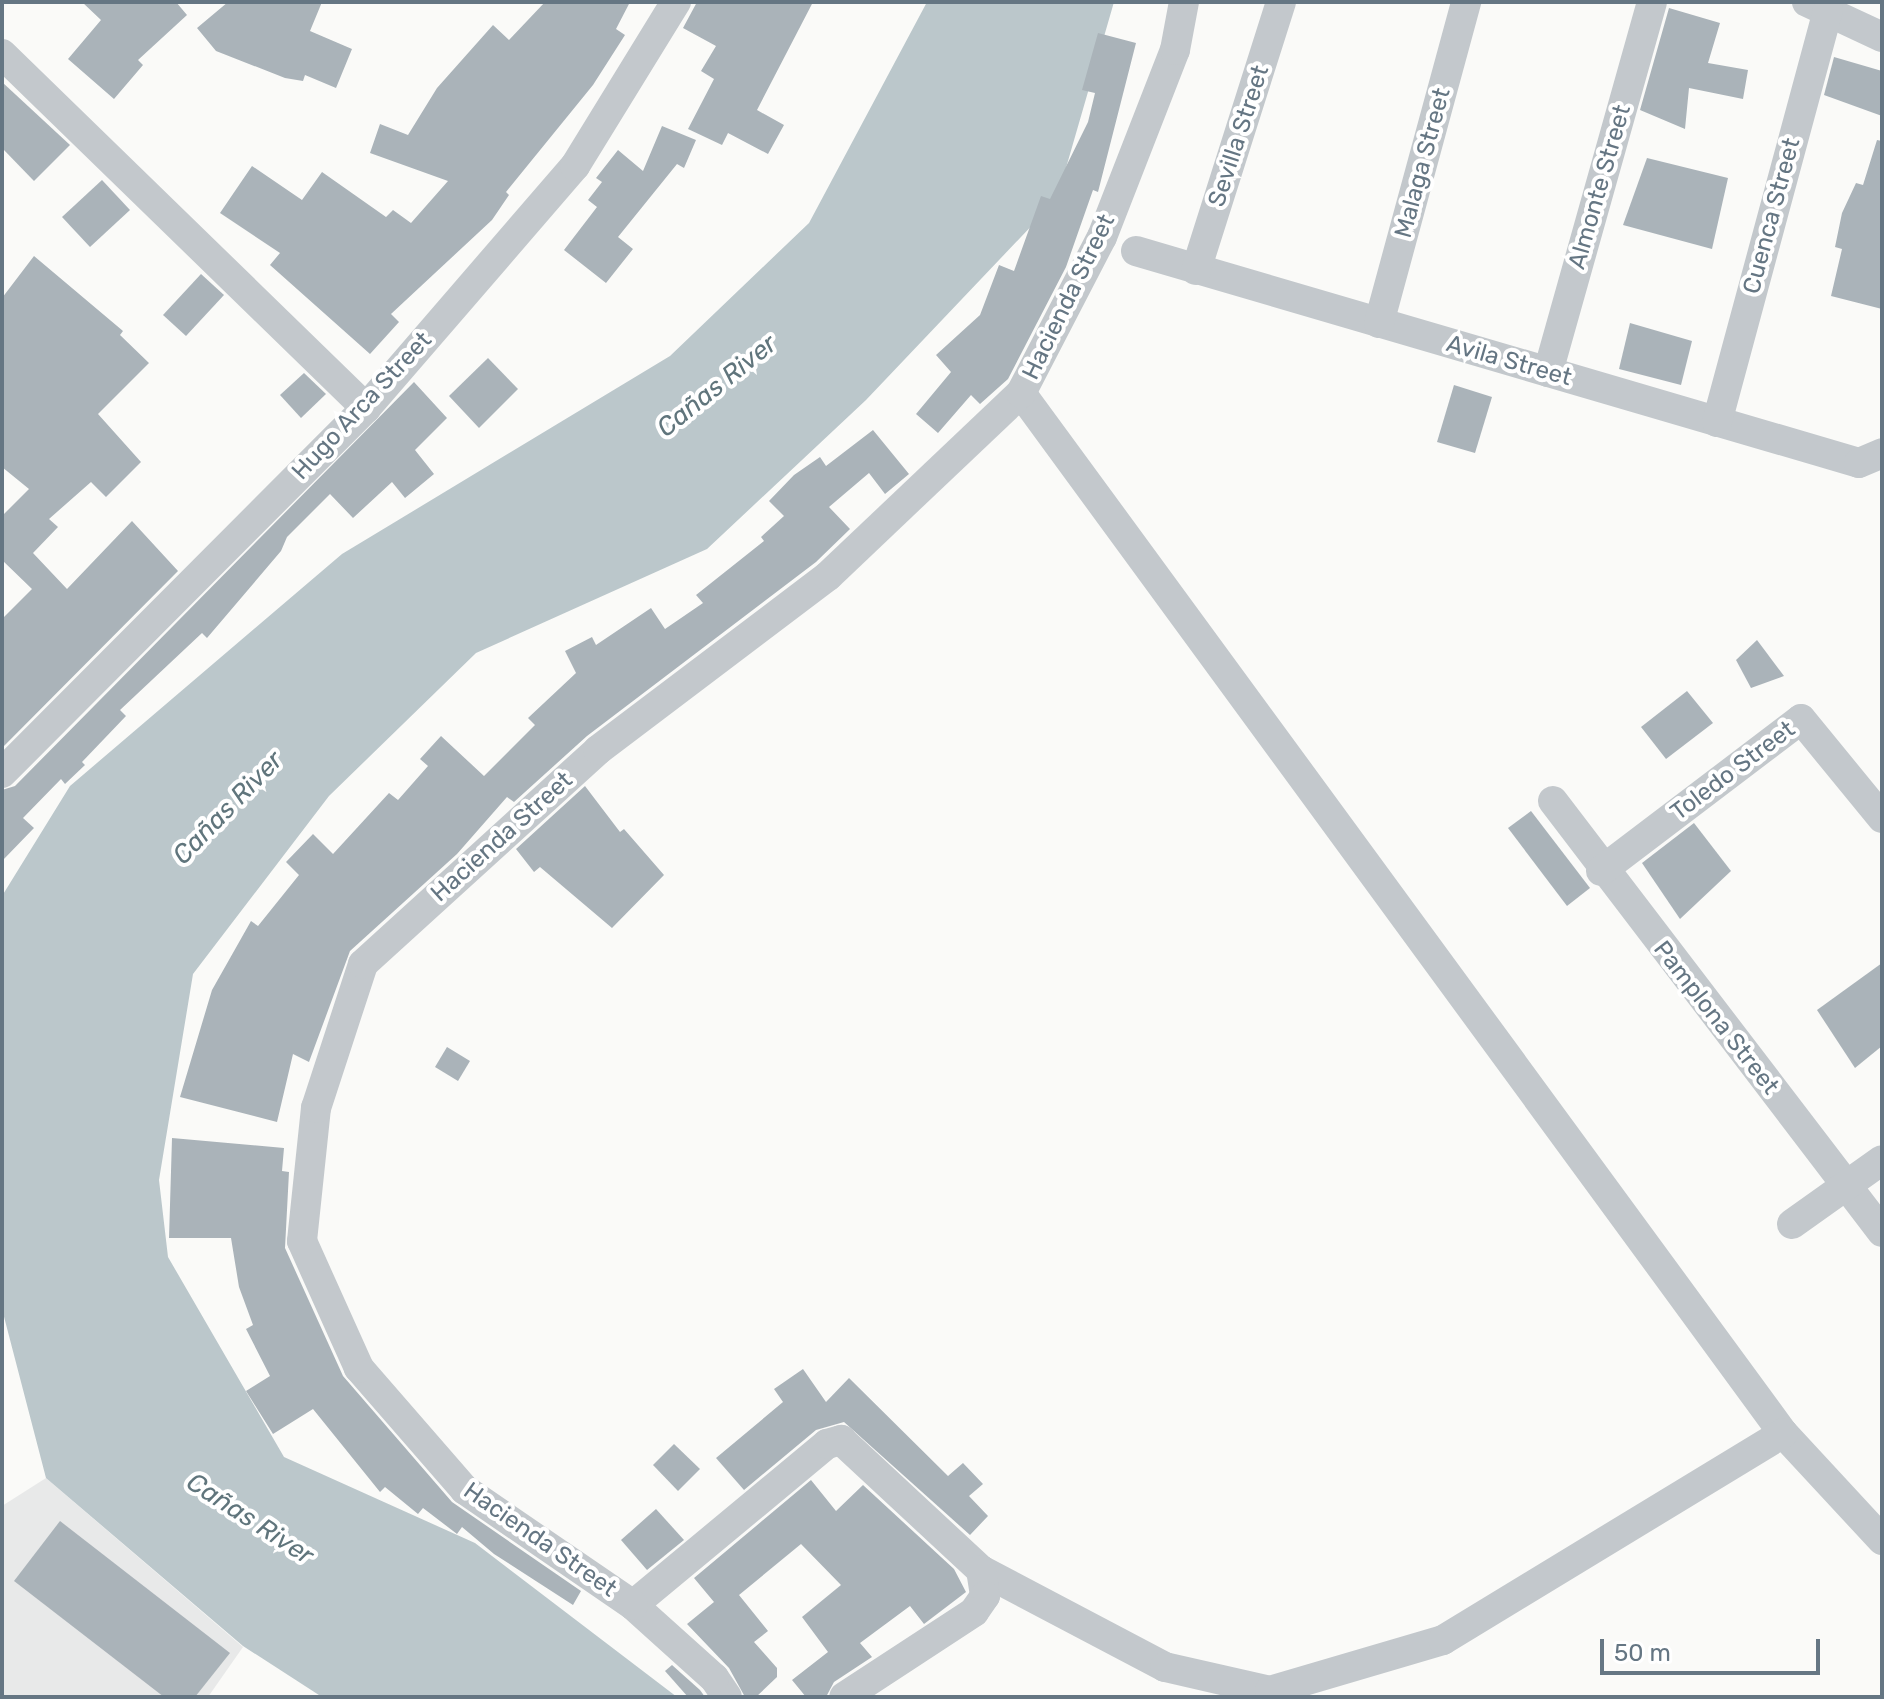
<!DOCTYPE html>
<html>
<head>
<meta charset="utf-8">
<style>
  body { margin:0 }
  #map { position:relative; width:1884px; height:1699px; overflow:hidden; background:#fafaf8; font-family:Rubik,sans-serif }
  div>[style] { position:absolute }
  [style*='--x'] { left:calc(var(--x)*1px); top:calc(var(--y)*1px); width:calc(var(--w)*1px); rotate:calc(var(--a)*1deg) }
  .built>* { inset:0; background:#e8e9e9 }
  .water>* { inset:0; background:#bbc7cb }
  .building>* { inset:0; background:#aab3b9 }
  .minor>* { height:30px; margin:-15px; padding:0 15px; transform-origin:15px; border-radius:15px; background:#c3c8cc }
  span { translate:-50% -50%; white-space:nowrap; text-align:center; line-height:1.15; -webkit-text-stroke:8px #fff; paint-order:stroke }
  .street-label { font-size:24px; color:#657683 }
  .water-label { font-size:26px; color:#60757c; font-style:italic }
  .frame { position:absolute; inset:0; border:4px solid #657683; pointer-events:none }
  .scale { position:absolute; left:1600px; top:1639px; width:220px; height:36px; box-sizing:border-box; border:4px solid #657683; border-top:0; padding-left:10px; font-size:24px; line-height:28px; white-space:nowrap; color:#657683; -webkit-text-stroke:6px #fff; paint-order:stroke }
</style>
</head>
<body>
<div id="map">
  <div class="built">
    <i style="clip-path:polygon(46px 1478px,243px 1647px,208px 1697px,2px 1697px,2px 1506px)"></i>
  </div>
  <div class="water">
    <i style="clip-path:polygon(927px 2px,1114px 2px,1057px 199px,866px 400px,707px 549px,476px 653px,329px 796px,193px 974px,159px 1180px,168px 1257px,284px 1457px,475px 1543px,677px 1697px,322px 1697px,243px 1646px,46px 1478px,2px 1309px,2px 896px,70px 786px,342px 554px,670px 356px,809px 223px)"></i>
  </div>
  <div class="building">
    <i style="clip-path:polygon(82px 2px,176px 2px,187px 15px,138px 60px,143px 65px,114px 99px,68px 59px,101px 20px)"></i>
    <i style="clip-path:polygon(228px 2px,322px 2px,310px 31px,352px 49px,336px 88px,305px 75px,303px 81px,285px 78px,216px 51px,197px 28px)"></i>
    <i style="clip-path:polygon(545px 2px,630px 2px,616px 29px,625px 35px,593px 85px,506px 192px,509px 195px,492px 220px,391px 314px,399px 322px,370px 354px,270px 265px,280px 253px,220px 213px,252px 166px,302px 200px,322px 172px,386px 217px,393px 210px,411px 223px,448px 181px,370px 153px,380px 124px,408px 135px,437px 88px,493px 25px,509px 40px)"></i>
    <i style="clip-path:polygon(697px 2px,813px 2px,757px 110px,784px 125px,768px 154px,728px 133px,722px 145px,688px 129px,714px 79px,701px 71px,716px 46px,683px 28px)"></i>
    <i style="clip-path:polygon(1669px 8px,1720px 23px,1708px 63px,1748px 70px,1743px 99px,1689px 88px,1685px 129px,1640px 110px)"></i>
    <i style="clip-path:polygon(1098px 33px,1136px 43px,1098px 192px,1093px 190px,1066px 267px,1008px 379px,980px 404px,971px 395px,938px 433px,916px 414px,951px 372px,936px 355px,980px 315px,999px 265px,1014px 271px,1041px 196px,1050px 199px,1088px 122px,1095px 93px,1082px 90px)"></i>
    <i style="clip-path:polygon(1834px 57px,1882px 71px,1882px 116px,1824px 95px)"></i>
    <i style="clip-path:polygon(2px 82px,70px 145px,34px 181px,2px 148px)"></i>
    <i style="clip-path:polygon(662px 126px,696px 140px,684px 168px,677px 164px,618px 237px,633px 249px,606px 283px,564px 250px,597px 207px,588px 200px,602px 182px,596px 178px,618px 150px,643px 171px)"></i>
    <i style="clip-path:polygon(1877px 140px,1882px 141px,1882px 309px,1831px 296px,1842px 249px,1835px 247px,1842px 213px,1856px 183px,1863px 185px)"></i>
    <i style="clip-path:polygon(1647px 158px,1728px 178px,1712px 249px,1623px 225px)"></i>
    <i style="clip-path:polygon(102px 180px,130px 210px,90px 247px,62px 217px)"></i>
    <i style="clip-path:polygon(34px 256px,123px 331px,120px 335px,149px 363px,98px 414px,141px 462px,106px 497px,91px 482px,49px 519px,58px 527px,33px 553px,67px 589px,132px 521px,178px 571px,2px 748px,2px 619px,32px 589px,2px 560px,2px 516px,29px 489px,2px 467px,2px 298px)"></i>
    <i style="clip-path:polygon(201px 274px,224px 295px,186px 336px,163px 315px)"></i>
    <i style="clip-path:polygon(1630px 323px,1692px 341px,1681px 385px,1619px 369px)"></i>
    <i style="clip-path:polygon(488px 358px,518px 389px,479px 428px,449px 396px)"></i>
    <i style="clip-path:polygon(304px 373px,326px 394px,301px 418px,280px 395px)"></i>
    <i style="clip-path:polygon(414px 382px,447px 418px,415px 450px,434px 474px,405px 498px,392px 482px,353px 518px,330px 494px,287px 537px,281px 551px,207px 638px,202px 633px,120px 710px,126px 716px,82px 762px,85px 765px,65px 784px,61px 779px,23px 818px,34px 828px,2px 861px,2px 790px,15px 786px)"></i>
    <i style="clip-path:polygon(1454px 385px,1492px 397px,1475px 453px,1437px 442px)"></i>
    <i style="clip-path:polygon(873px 430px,909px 474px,885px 494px,869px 473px,829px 507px,850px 529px,816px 562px,587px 736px,514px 802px,507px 797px,457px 854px,350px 951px,309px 1062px,293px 1054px,277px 1122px,180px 1097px,212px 990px,251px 921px,258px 926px,299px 875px,286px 862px,313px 834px,333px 854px,389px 793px,398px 800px,428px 766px,420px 759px,441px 736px,484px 776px,535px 725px,528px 718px,576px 673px,565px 651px,592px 637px,596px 645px,651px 608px,665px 629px,703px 603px,696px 595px,764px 541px,761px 537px,784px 516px,769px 501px,794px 475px,820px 457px,826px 466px)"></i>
    <i style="clip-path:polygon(1757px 640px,1784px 676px,1751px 688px,1736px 660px)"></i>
    <i style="clip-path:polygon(1687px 691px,1713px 723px,1666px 759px,1641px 727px)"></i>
    <i style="clip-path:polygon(585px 786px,620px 832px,624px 829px,664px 875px,612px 928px,540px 867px,534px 872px,516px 849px)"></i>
    <i style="clip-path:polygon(1531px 811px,1590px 888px,1567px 906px,1508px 828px)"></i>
    <i style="clip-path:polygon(1694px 823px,1731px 871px,1680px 919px,1642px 863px)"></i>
    <i style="clip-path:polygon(1882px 963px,1882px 1046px,1855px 1068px,1817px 1010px)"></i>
    <i style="clip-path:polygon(447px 1047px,470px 1061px,458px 1081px,435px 1067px)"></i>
    <i style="clip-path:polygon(172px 1138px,284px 1148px,282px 1171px,289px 1172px,285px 1248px,343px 1376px,452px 1502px,581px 1591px,573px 1605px,494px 1554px,462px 1527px,457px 1534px,423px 1508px,418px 1514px,385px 1487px,380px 1492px,313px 1409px,273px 1434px,246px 1391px,270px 1376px,246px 1329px,253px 1325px,239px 1287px,231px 1238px,169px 1238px)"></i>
    <i style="clip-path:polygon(803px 1369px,826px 1402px,849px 1378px,948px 1476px,963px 1463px,983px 1484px,969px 1496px,988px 1516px,970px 1535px,844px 1422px,816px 1430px,744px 1490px,716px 1458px,783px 1402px,774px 1389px)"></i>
    <i style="clip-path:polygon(674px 1444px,700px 1469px,678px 1491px,653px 1465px)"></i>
    <i style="clip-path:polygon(811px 1480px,836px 1511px,863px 1485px,954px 1569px,966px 1592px,924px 1624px,910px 1606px,860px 1643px,872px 1657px,834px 1682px,826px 1697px,806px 1697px,792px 1680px,828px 1652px,802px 1617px,841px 1585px,801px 1544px,739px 1595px,768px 1631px,754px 1642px,777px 1668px,777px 1677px,756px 1697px,745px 1697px,729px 1668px,687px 1624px,714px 1602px,694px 1578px)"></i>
    <i style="clip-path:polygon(656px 1509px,684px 1540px,647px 1570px,621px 1540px)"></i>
    <i style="clip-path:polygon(60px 1521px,230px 1653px,195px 1697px,164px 1697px,14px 1581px)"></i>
    <i style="clip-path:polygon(672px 1665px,700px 1690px,705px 1697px,688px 1697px,665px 1671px)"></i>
  </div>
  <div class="minor">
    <i style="--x:1807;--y:2;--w:83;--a:25"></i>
    <i style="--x:2;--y:54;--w:508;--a:44.2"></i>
    <i style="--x:1136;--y:251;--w:753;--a:16.34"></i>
    <i style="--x:1859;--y:463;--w:25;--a:-23"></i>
    <i style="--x:1196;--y:270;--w:281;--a:-72.4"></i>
    <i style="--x:1379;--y:323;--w:333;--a:-74.8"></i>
    <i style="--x:1548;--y:372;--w:384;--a:-74.3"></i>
    <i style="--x:1021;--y:393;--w:1289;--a:53.77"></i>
    <i style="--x:1783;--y:1433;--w:146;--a:47.2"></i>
    <i style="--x:1717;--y:422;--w:426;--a:-74.9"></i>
    <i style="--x:2;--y:773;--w:515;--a:-45.08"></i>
    <i style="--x:366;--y:408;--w:320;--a:-49.2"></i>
    <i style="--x:575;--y:166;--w:193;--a:-58.4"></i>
    <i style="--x:1553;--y:801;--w:542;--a:52.64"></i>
    <i style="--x:1601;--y:871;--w:251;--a:-37.2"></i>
    <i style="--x:1801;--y:719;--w:128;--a:50.7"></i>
    <i style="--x:1792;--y:1224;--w:110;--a:-35.4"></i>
    <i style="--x:981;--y:1570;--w:208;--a:27.8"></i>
    <i style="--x:1165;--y:1667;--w:108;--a:12.9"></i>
    <i style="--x:1270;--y:1691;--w:180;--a:-16.4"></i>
    <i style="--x:1443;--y:1640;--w:398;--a:-31.3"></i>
    <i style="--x:633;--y:1605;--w:252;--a:-39.7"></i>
    <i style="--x:827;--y:1444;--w:15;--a:-16"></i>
    <i style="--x:841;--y:1440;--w:191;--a:42.9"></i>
    <i style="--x:981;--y:1570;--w:26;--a:81"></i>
    <i style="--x:985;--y:1596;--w:19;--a:125"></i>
    <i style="--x:974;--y:1612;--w:155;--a:146.8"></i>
    <i style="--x:727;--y:1697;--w:23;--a:-124"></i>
    <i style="--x:714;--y:1678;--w:109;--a:-138"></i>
    <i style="--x:633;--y:1605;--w:204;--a:-145.6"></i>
    <i style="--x:465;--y:1490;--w:162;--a:-131"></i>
    <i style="--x:359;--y:1368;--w:139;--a:-114.2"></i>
    <i style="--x:302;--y:1241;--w:134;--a:-84"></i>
    <i style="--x:316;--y:1108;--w:151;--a:-71.9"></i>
    <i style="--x:363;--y:964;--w:318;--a:-42.3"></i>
    <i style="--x:598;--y:750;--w:288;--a:-37.1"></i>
    <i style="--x:828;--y:576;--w:266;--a:-43.5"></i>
    <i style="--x:1021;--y:393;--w:176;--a:-62.6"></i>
    <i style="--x:1102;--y:237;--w:201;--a:-68.7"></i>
    <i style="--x:1175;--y:50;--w:49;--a:-79.4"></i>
  </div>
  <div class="street-label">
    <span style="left:1239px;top:136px;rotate:-72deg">Sevilla Street</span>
    <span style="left:1423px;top:163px;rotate:-75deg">Malaga Street</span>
    <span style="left:1600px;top:187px;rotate:-74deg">Almonte Street</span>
    <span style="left:1772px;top:216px;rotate:-75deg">Cuenca Street</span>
    <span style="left:1069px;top:297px;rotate:-64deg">Hacienda Street</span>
    <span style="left:1509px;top:361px;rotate:16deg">Avila Street</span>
    <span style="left:362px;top:406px;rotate:-47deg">Hugo Arca Street</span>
    <span style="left:1733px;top:771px;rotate:-37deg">Toledo Street</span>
    <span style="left:502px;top:837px;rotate:-42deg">Hacienda Street</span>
    <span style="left:1716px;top:1018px;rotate:52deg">Pamplona Street</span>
    <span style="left:540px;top:1540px;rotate:35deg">Hacienda Street</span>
  </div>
  <div class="water-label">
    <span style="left:717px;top:386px;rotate:-39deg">Cañas River</span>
    <span style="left:228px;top:808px;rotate:-46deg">Cañas River</span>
    <span style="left:250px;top:1519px;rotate:33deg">Cañas River</span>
  </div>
  <div class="frame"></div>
  <div class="scale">50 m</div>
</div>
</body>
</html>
